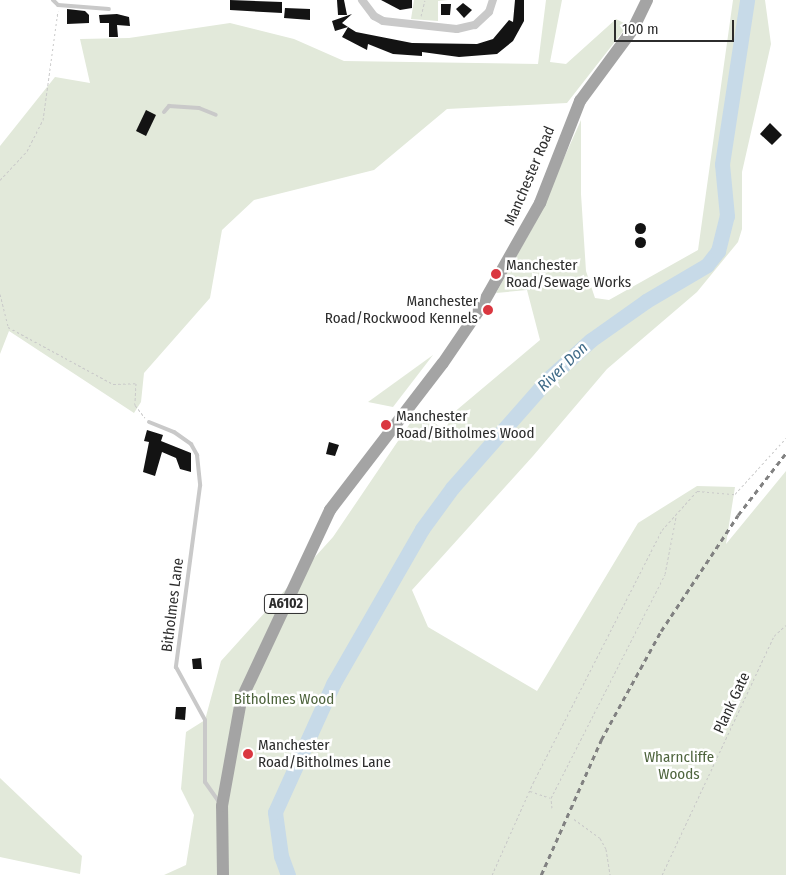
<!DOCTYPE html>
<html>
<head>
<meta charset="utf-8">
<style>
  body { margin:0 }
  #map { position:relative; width:786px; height:875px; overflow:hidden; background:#fff; font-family:"Fira Sans Condensed",sans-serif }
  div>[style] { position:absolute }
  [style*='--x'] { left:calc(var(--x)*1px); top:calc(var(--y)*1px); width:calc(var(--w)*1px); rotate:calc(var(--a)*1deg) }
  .green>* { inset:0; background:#e2e9da }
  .river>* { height:15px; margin:-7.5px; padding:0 7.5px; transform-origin:7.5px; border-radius:7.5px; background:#c7dae8 }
  .building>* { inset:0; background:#131313 }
  .round { border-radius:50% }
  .path>* { height:1px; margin-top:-0.5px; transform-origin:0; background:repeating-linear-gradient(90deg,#c9c9c9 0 2.5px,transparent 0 5px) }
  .service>* { height:4px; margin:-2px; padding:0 2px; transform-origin:2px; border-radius:2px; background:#c9c9c9 }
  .minor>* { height:8px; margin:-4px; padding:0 4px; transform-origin:4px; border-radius:4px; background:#c9c9c9 }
  .primary>* { height:12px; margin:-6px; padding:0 6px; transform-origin:6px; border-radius:6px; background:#a4a4a4 }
  .rail>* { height:2.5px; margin-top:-1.25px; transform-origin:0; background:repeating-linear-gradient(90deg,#818181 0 5px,transparent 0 9px) }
  .dots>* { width:14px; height:14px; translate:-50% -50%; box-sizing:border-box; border:2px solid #fff; border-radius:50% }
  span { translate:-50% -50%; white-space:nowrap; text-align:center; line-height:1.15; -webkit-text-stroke:5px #fff; paint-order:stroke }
  .shield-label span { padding:1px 4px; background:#fff; border:1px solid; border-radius:4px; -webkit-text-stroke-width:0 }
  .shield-label { font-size:14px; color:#2c2c2c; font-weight:700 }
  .street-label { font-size:15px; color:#2c2c2c }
  .poi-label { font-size:15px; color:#2c2c2c }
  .left { translate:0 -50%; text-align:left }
  .right { translate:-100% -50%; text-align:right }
  .park-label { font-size:15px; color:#4e643d }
  .water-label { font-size:16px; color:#406b88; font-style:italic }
  .scale { position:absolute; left:614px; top:20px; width:120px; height:22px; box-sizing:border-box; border:2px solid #2c2c2c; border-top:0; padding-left:6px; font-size:15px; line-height:18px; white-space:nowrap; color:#2c2c2c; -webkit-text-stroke:4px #fff; paint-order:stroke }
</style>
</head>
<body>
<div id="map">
  <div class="green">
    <i style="clip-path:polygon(414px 0,448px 0,438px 1px,438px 21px,411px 19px)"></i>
    <i style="clip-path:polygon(546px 0,562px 0,550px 62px,566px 64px,616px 19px,628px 25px,567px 103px,447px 109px,374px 170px,254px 200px,222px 230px,210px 298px,144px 373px,141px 402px,134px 413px,9px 331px,0 354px,0 146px,55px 77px,90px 83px,80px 39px,129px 38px,230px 23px,294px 39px,344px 61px,538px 64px)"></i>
    <i style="clip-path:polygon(733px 0,765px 0,771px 44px,742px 172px,742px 229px,738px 242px,697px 292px,607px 369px,533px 456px,412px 590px,428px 627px,537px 691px,638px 523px,697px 486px,735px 487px,726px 544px,786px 471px,786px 875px,164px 875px,186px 865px,194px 815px,181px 789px,186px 732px,205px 720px,221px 661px,333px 537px,419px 410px,445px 431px,452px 414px,540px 340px,527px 290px,496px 293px,534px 225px,581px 120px,581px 194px,586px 271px,595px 298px,609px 300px,698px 250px)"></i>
    <i style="clip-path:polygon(433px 355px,393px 407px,368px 402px)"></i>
    <i style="clip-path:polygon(0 778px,82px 856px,80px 874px,0 857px)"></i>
  </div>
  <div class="river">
    <i style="--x:288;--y:875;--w:20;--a:-110"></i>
    <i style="--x:281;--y:856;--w:44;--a:-97.8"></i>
    <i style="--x:275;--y:812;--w:141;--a:-65.6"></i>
    <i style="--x:333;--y:684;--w:179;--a:-60.1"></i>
    <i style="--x:422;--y:529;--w:51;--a:-53.8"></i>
    <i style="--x:452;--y:488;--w:148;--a:-48.6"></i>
    <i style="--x:550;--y:377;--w:55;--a:-42.1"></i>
    <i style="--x:591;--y:340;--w:67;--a:-35.3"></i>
    <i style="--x:646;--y:301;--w:71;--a:-30.5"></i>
    <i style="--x:707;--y:265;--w:18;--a:-52"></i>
    <i style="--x:718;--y:251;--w:36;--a:-76"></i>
    <i style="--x:727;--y:216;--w:52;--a:-95.5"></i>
    <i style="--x:722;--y:164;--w:166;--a:-81.3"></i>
  </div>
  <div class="building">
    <i style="clip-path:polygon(230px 0,282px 2px,282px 13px,230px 10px)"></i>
    <i style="clip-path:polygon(337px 0,344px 0,347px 15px,338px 15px)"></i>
    <i style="clip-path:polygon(381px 0,412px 0,412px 8px,400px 10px)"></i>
    <i style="clip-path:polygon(515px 0,524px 0,524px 21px,513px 41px,497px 54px,459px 57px,422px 52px,422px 56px,393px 54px,368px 44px,367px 50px,342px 37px,348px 27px,356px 32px,412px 43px,477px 44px,493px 39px,509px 20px,513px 22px)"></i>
    <i style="clip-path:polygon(463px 3px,472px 10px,464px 18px,456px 9px)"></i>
    <i style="clip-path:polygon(441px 4px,451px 4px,450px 15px,441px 15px)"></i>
    <i style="clip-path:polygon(285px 8px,310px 9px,310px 20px,284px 18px)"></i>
    <i style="clip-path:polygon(67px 9px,85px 11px,89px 15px,89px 23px,67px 24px)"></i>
    <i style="clip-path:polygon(117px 14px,129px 17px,130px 26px,117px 25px,118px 37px,109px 37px,109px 23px,100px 23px,99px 15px)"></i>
    <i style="clip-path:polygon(352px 14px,342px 23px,348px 27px,335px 31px,332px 21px)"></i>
    <i style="clip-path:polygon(146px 110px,156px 115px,146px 136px,136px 131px)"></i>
    <i style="clip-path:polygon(770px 123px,782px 135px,772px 145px,760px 134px)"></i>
    <i class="round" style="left:634.5px;top:222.5px;width:11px;height:11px"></i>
    <i class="round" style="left:634.5px;top:236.5px;width:11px;height:11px"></i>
    <i style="clip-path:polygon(147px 430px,163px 435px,161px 441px,191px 453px,191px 472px,180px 469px,176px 458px,162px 452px,155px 476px,143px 472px,149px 442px,144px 441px)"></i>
    <i style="clip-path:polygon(329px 442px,339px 445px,335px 456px,326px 454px)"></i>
    <i style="clip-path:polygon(201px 658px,202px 669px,193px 669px,192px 659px)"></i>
    <i style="clip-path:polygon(176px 707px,186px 707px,185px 720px,175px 719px)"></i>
  </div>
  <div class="path">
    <i style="--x:421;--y:16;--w:16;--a:-76"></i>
    <i style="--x:0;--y:180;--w:40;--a:-47"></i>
    <i style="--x:27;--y:151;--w:35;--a:-63"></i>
    <i style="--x:43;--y:120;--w:110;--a:-82.2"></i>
    <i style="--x:0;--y:294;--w:34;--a:76"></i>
    <i style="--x:8;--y:327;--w:119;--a:28.5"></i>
    <i style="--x:113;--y:384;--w:23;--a:-2"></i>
    <i style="--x:136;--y:383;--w:22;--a:93"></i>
    <i style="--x:135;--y:405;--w:16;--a:52"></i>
    <i style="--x:530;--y:791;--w:21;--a:19"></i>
    <i style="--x:552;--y:808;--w:10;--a:-96"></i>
    <i style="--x:551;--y:798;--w:251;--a:-63"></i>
    <i style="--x:665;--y:574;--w:58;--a:-79.1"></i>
    <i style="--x:574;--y:819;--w:32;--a:36"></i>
    <i style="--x:600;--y:838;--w:13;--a:61"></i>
    <i style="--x:606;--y:849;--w:26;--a:81"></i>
    <i style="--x:492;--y:875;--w:101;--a:-66"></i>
    <i style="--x:533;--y:783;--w:284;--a:-63"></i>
    <i style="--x:662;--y:530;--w:52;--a:-48.1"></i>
    <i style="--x:697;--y:491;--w:38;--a:5"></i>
    <i style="--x:735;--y:494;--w:76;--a:-47.7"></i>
    <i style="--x:662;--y:875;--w:264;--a:-64.9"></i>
    <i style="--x:774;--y:636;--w:16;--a:-43"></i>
  </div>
  <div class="service">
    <i style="--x:53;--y:0;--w:7;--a:45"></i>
    <i style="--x:58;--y:5;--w:51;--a:4.5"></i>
    <i style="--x:164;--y:112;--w:8;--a:-50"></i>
    <i style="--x:169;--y:106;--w:30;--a:4"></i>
    <i style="--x:199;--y:108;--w:18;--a:22"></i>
    <i style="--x:149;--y:422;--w:27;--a:22"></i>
    <i style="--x:174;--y:432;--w:21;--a:35"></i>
    <i style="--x:191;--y:444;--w:13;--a:61"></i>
    <i style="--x:197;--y:455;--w:31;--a:84"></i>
    <i style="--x:200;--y:486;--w:183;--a:97.6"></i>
    <i style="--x:176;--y:667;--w:60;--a:61.3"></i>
    <i style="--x:205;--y:720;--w:62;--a:90"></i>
    <i style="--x:205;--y:782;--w:24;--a:55"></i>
  </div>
  <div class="minor">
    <i style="--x:362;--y:0;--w:20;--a:53"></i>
    <i style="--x:374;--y:16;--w:10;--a:29"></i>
    <i style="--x:383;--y:21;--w:74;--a:6.2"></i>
    <i style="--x:457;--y:29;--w:18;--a:-13"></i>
    <i style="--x:475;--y:25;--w:19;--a:-43"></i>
    <i style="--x:489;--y:12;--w:13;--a:-72"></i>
  </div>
  <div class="primary">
    <i style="--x:223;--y:875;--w:69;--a:-90.8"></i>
    <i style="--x:222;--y:806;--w:108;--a:-79.8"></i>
    <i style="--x:241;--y:700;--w:210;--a:-64.9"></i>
    <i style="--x:330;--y:510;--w:185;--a:-52.5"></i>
    <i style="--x:443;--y:363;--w:68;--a:-55.8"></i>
    <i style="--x:481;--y:307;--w:120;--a:-60.4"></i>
    <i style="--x:540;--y:203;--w:110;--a:-68.6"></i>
    <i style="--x:580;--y:101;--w:89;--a:-53.6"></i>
    <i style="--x:633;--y:29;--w:32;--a:-64"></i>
  </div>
  <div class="rail">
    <i style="--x:541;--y:875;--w:148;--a:-66"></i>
    <i style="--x:601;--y:740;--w:124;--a:-61.2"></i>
    <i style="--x:661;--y:631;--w:139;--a:-56.4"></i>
    <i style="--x:738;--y:515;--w:78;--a:-52.3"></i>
  </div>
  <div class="dots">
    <i style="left:496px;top:274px;background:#da3740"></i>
    <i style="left:488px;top:310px;background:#da3740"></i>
    <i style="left:386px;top:425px;background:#da3740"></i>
    <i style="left:248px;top:754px;background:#da3740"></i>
  </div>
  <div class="shield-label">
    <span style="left:286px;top:604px">A6102</span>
  </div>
  <div class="street-label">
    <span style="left:530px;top:176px;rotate:-67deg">Manchester Road</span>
    <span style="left:173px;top:605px;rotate:-83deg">Bitholmes Lane</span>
    <span style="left:732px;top:703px;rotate:-65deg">Plank Gate</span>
  </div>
  <div class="poi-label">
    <span class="left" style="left:506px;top:274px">Manchester<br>Road/Sewage Works</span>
    <span class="right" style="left:478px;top:310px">Manchester<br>Road/Rockwood Kennels</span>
    <span class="left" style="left:396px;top:425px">Manchester<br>Road/Bitholmes Wood</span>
    <span class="left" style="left:258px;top:754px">Manchester<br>Road/Bitholmes Lane</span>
  </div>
  <div class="park-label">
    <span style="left:284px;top:700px">Bitholmes Wood</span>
    <span style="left:679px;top:766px">Wharncliffe<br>Woods</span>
  </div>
  <div class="water-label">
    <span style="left:563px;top:367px;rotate:-44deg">River Don</span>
  </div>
  <div class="scale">100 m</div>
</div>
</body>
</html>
